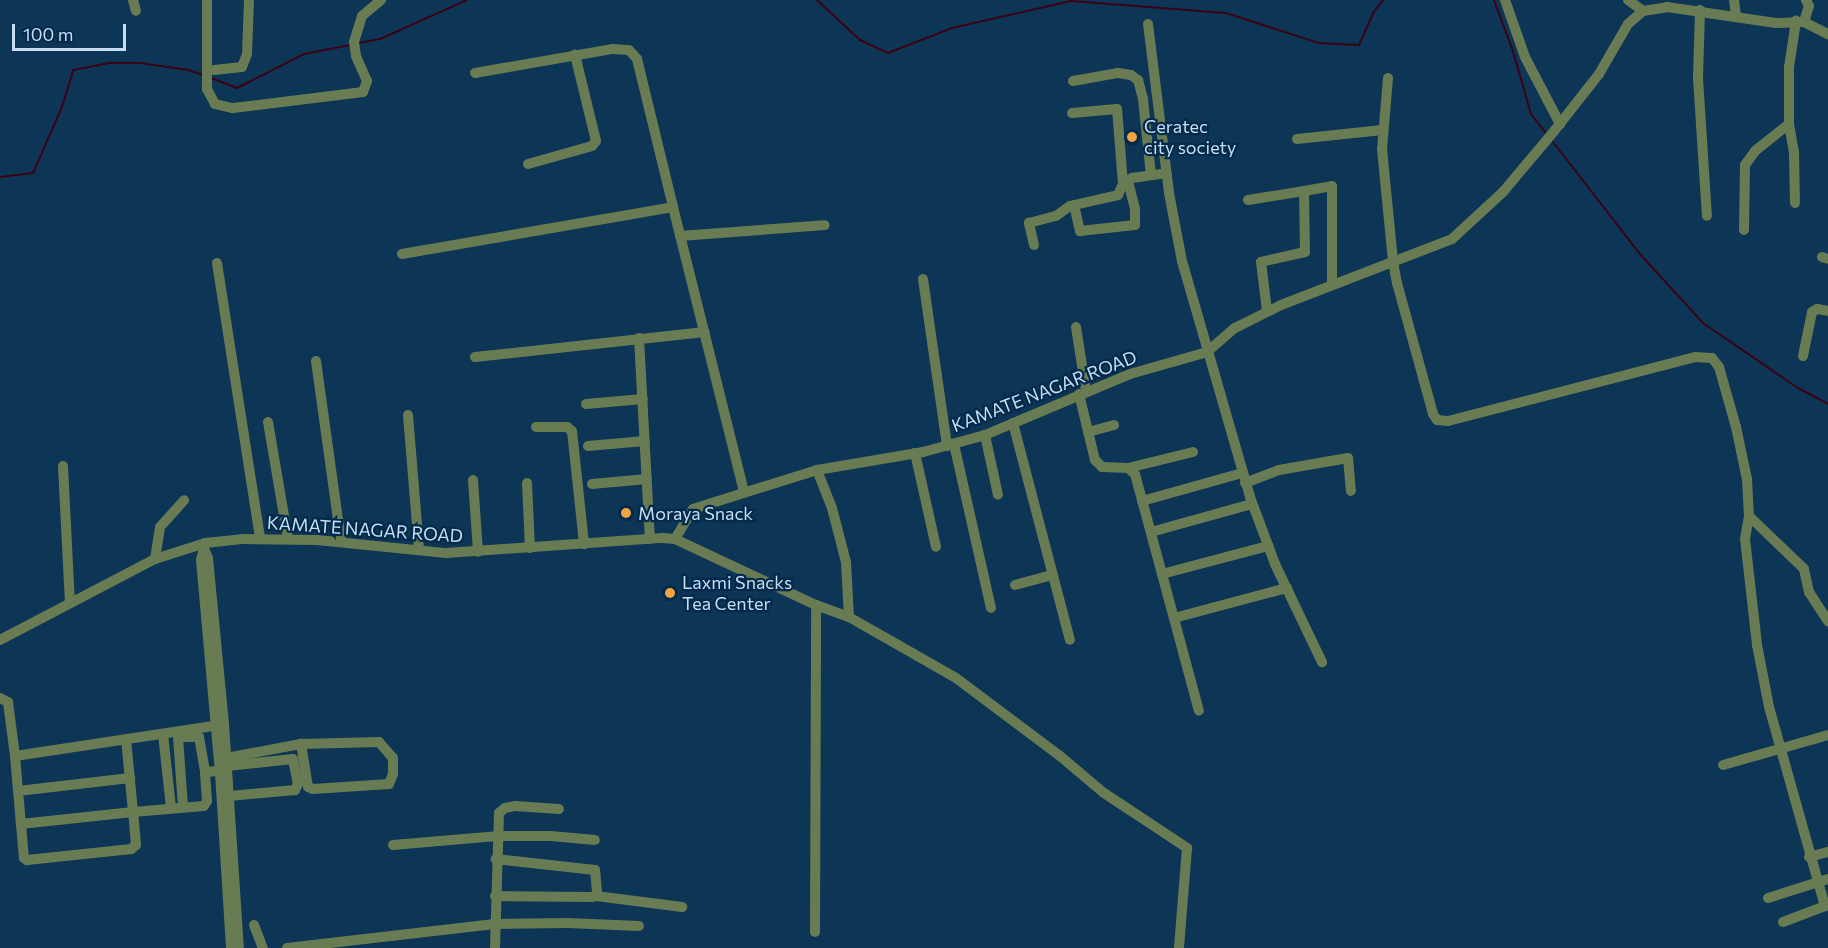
<!DOCTYPE html>
<html>
<head>
<meta charset="utf-8">
<style>
  body { margin:0 }
  #map { position:relative; width:1828px; height:948px; overflow:hidden; background:#0d3556; font-family:Commissioner,sans-serif }
  div>[style] { position:absolute }
  [style*='--x'] { left:calc(var(--x)*1px); top:calc(var(--y)*1px); width:calc(var(--w)*1px); rotate:calc(var(--a)*1deg) }
  .stream>* { height:2px; margin:-1px; padding:0 1px; transform-origin:1px; border-radius:1px; background:#3a0314 }
  .minor>* { height:10px; margin:-5px; padding:0 5px; transform-origin:5px; border-radius:5px; background:#687b52 }
  .dots>* { width:16px; height:16px; translate:-50% -50%; box-sizing:border-box; border:3px solid #012a4b; border-radius:50% }
  span { translate:-50% -50%; white-space:nowrap; text-align:center; line-height:1.15; -webkit-text-stroke:4.5px #012a4b; paint-order:stroke }
  .poi-label { font-size:18px; color:#c8ddf2 }
  .left { translate:0 -50%; text-align:left }
  .street-label { font-size:18px; color:#c8ddf2 }
  .scale { position:absolute; left:12px; top:24px; width:114px; height:27px; box-sizing:border-box; border:3px solid #c8ddf2; border-top:0; padding-left:8px; font-size:18px; line-height:21px; white-space:nowrap; color:#c8ddf2; -webkit-text-stroke:4px #012a4b; paint-order:stroke }
</style>
</head>
<body>
<div id="map">
  <div class="stream">
    <i style="--x:817;--y:0;--w:59;--a:42.9"></i>
    <i style="--x:860;--y:40;--w:31;--a:25"></i>
    <i style="--x:888;--y:53;--w:69;--a:-21.3"></i>
    <i style="--x:952;--y:28;--w:122;--a:-12.8"></i>
    <i style="--x:1071;--y:1;--w:155;--a:4.4"></i>
    <i style="--x:1226;--y:13;--w:98;--a:17.9"></i>
    <i style="--x:1319;--y:43;--w:40;--a:2.9"></i>
    <i style="--x:1359;--y:45;--w:35;--a:-66"></i>
    <i style="--x:1373;--y:13;--w:16;--a:-52"></i>
    <i style="--x:1494;--y:0;--w:54;--a:69.6"></i>
    <i style="--x:1513;--y:51;--w:66;--a:74.1"></i>
    <i style="--x:1531;--y:114;--w:23;--a:52"></i>
    <i style="--x:359;--y:43;--w:21;--a:-11"></i>
    <i style="--x:380;--y:39;--w:95;--a:-24.1"></i>
    <i style="--x:211;--y:78;--w:28;--a:21"></i>
    <i style="--x:237;--y:88;--w:75;--a:-26.9"></i>
    <i style="--x:304;--y:54;--w:47;--a:-11.1"></i>
    <i style="--x:1553;--y:142;--w:142;--a:52.2"></i>
    <i style="--x:1640;--y:254;--w:93;--a:47.6"></i>
    <i style="--x:1703;--y:323;--w:115;--a:34.4"></i>
    <i style="--x:1798;--y:388;--w:34;--a:28"></i>
    <i style="--x:0;--y:177;--w:33;--a:-7"></i>
    <i style="--x:33;--y:173;--w:72;--a:-66.3"></i>
    <i style="--x:62;--y:107;--w:39;--a:-73"></i>
    <i style="--x:73;--y:70;--w:38;--a:-11"></i>
    <i style="--x:110;--y:63;--w:30;--a:0"></i>
    <i style="--x:140;--y:63;--w:49;--a:8.3"></i>
    <i style="--x:188;--y:70;--w:16;--a:18"></i>
  </div>
  <div class="minor">
    <i style="--x:133;--y:0;--w:11;--a:75"></i>
    <i style="--x:207;--y:0;--w:89;--a:90"></i>
    <i style="--x:207;--y:89;--w:17;--a:62"></i>
    <i style="--x:215;--y:104;--w:18;--a:13"></i>
    <i style="--x:233;--y:108;--w:131;--a:-7"></i>
    <i style="--x:363;--y:92;--w:12;--a:-70"></i>
    <i style="--x:367;--y:81;--w:27;--a:-114"></i>
    <i style="--x:356;--y:56;--w:14;--a:-98"></i>
    <i style="--x:354;--y:42;--w:27;--a:-73"></i>
    <i style="--x:362;--y:16;--w:25;--a:-40"></i>
    <i style="--x:1505;--y:0;--w:60;--a:70.7"></i>
    <i style="--x:1525;--y:57;--w:76;--a:62.4"></i>
    <i style="--x:1628;--y:0;--w:19;--a:36"></i>
    <i style="--x:1734;--y:0;--w:16;--a:83"></i>
    <i style="--x:1700;--y:10;--w:68;--a:91.7"></i>
    <i style="--x:1698;--y:78;--w:138;--a:86.3"></i>
    <i style="--x:1804;--y:22;--w:17;--a:-73"></i>
    <i style="--x:1809;--y:6;--w:7;--a:-117"></i>
    <i style="--x:1148;--y:24;--w:170;--a:82.9"></i>
    <i style="--x:1169;--y:193;--w:69;--a:79.2"></i>
    <i style="--x:1182;--y:261;--w:246;--a:73.9"></i>
    <i style="--x:1250;--y:497;--w:72;--a:69.5"></i>
    <i style="--x:1275;--y:564;--w:109;--a:64.4"></i>
    <i style="--x:214;--y:70;--w:28;--a:-6"></i>
    <i style="--x:242;--y:67;--w:14;--a:-69"></i>
    <i style="--x:247;--y:54;--w:54;--a:-87.9"></i>
    <i style="--x:475;--y:73;--w:140;--a:-9.9"></i>
    <i style="--x:613;--y:49;--w:16;--a:4"></i>
    <i style="--x:629;--y:50;--w:12;--a:48"></i>
    <i style="--x:637;--y:59;--w:152;--a:76.3"></i>
    <i style="--x:1388;--y:78;--w:71;--a:94.8"></i>
    <i style="--x:1382;--y:149;--w:113;--a:84.4"></i>
    <i style="--x:1393;--y:261;--w:22;--a:80"></i>
    <i style="--x:1397;--y:283;--w:136;--a:74.6"></i>
    <i style="--x:1433;--y:414;--w:7;--a:56"></i>
    <i style="--x:1437;--y:420;--w:11;--a:5"></i>
    <i style="--x:1448;--y:421;--w:255;--a:-14.5"></i>
    <i style="--x:1695;--y:357;--w:17;--a:3"></i>
    <i style="--x:1712;--y:358;--w:11;--a:52"></i>
    <i style="--x:1719;--y:367;--w:62;--a:74.2"></i>
    <i style="--x:1736;--y:427;--w:53;--a:78.1"></i>
    <i style="--x:1747;--y:479;--w:37;--a:87"></i>
    <i style="--x:1749;--y:516;--w:76;--a:43.9"></i>
    <i style="--x:1804;--y:569;--w:24;--a:78"></i>
    <i style="--x:1809;--y:592;--w:35;--a:57"></i>
    <i style="--x:1073;--y:81;--w:46;--a:-10.1"></i>
    <i style="--x:1118;--y:73;--w:13;--a:9"></i>
    <i style="--x:1131;--y:75;--w:9;--a:36"></i>
    <i style="--x:1138;--y:80;--w:20;--a:75"></i>
    <i style="--x:1143;--y:99;--w:76;--a:84"></i>
    <i style="--x:1072;--y:113;--w:45;--a:-5.1"></i>
    <i style="--x:1117;--y:109;--w:75;--a:85.4"></i>
    <i style="--x:1789;--y:124;--w:28;--a:80"></i>
    <i style="--x:1794;--y:152;--w:51;--a:88.9"></i>
    <i style="--x:1297;--y:139;--w:86;--a:-6"></i>
    <i style="--x:528;--y:164;--w:66;--a:-15.7"></i>
    <i style="--x:592;--y:146;--w:6;--a:-51"></i>
    <i style="--x:596;--y:141;--w:89;--a:-103.7"></i>
    <i style="--x:1304;--y:191;--w:28;--a:-10"></i>
    <i style="--x:1332;--y:186;--w:98;--a:90"></i>
    <i style="--x:1248;--y:200;--w:57;--a:-9.1"></i>
    <i style="--x:1304;--y:191;--w:61;--a:89.1"></i>
    <i style="--x:1305;--y:252;--w:45;--a:167.2"></i>
    <i style="--x:1261;--y:262;--w:49;--a:83"></i>
    <i style="--x:1074;--y:205;--w:27;--a:77"></i>
    <i style="--x:1080;--y:231;--w:55;--a:-6.2"></i>
    <i style="--x:1135;--y:225;--w:16;--a:-90"></i>
    <i style="--x:1135;--y:209;--w:29;--a:-104"></i>
    <i style="--x:1744;--y:230;--w:65;--a:-89.1"></i>
    <i style="--x:1745;--y:165;--w:17;--a:-54"></i>
    <i style="--x:1755;--y:151;--w:43;--a:-38.5"></i>
    <i style="--x:1789;--y:124;--w:57;--a:-90"></i>
    <i style="--x:1789;--y:67;--w:47;--a:-81.3"></i>
    <i style="--x:680;--y:236;--w:145;--a:-4.3"></i>
    <i style="--x:1034;--y:245;--w:23;--a:-103"></i>
    <i style="--x:1029;--y:223;--w:28;--a:-15"></i>
    <i style="--x:1056;--y:216;--w:17;--a:-36"></i>
    <i style="--x:1070;--y:206;--w:49;--a:-12.9"></i>
    <i style="--x:1118;--y:195;--w:12;--a:-66"></i>
    <i style="--x:1123;--y:184;--w:11;--a:-34"></i>
    <i style="--x:1132;--y:178;--w:35;--a:-8"></i>
    <i style="--x:402;--y:254;--w:275;--a:-9.8"></i>
    <i style="--x:673;--y:207;--w:294;--a:76"></i>
    <i style="--x:1822;--y:257;--w:6;--a:18"></i>
    <i style="--x:217;--y:263;--w:279;--a:81.1"></i>
    <i style="--x:923;--y:279;--w:169;--a:81.8"></i>
    <i style="--x:1076;--y:327;--w:65;--a:81.1"></i>
    <i style="--x:639;--y:338;--w:201;--a:86.9"></i>
    <i style="--x:1803;--y:356;--w:45;--a:-78.4"></i>
    <i style="--x:1812;--y:312;--w:6;--a:-31"></i>
    <i style="--x:1817;--y:309;--w:11;--a:10"></i>
    <i style="--x:475;--y:357;--w:231;--a:-6.2"></i>
    <i style="--x:316;--y:361;--w:182;--a:82.1"></i>
    <i style="--x:1079;--y:394;--w:68;--a:76.4"></i>
    <i style="--x:1095;--y:460;--w:10;--a:45"></i>
    <i style="--x:1102;--y:467;--w:26;--a:2"></i>
    <i style="--x:1128;--y:468;--w:9;--a:41"></i>
    <i style="--x:1135;--y:474;--w:245;--a:74.9"></i>
    <i style="--x:586;--y:404;--w:57;--a:-5"></i>
    <i style="--x:408;--y:415;--w:135;--a:85.3"></i>
    <i style="--x:268;--y:422;--w:119;--a:80.3"></i>
    <i style="--x:1013;--y:423;--w:224;--a:75.3"></i>
    <i style="--x:536;--y:427;--w:31;--a:0"></i>
    <i style="--x:567;--y:427;--w:6;--a:39"></i>
    <i style="--x:572;--y:431;--w:114;--a:83.9"></i>
    <i style="--x:1088;--y:432;--w:27;--a:-15"></i>
    <i style="--x:985;--y:435;--w:61;--a:77.8"></i>
    <i style="--x:954;--y:444;--w:168;--a:77.3"></i>
    <i style="--x:588;--y:446;--w:57;--a:-5"></i>
    <i style="--x:915;--y:453;--w:96;--a:77.4"></i>
    <i style="--x:63;--y:466;--w:137;--a:87.1"></i>
    <i style="--x:1128;--y:468;--w:67;--a:-13.8"></i>
    <i style="--x:817;--y:470;--w:41;--a:68.5"></i>
    <i style="--x:832;--y:508;--w:56;--a:75.5"></i>
    <i style="--x:846;--y:562;--w:55;--a:86.9"></i>
    <i style="--x:473;--y:480;--w:72;--a:86"></i>
    <i style="--x:527;--y:483;--w:65;--a:87.4"></i>
    <i style="--x:1245;--y:483;--w:36;--a:-21"></i>
    <i style="--x:1279;--y:470;--w:70;--a:-9.9"></i>
    <i style="--x:1348;--y:458;--w:33;--a:85"></i>
    <i style="--x:592;--y:484;--w:55;--a:-5.2"></i>
    <i style="--x:1142;--y:501;--w:104;--a:-15.6"></i>
    <i style="--x:1749;--y:516;--w:23;--a:100"></i>
    <i style="--x:1745;--y:539;--w:107;--a:83.5"></i>
    <i style="--x:1757;--y:645;--w:63;--a:79"></i>
    <i style="--x:1769;--y:707;--w:207;--a:74.3"></i>
    <i style="--x:1151;--y:532;--w:105;--a:-15.5"></i>
    <i style="--x:675;--y:539;--w:156;--a:25.1"></i>
    <i style="--x:816;--y:605;--w:35;--a:20"></i>
    <i style="--x:849;--y:617;--w:123;--a:29.7"></i>
    <i style="--x:956;--y:678;--w:130;--a:36.9"></i>
    <i style="--x:1060;--y:756;--w:57;--a:40.1"></i>
    <i style="--x:1104;--y:793;--w:100;--a:33.5"></i>
    <i style="--x:1187;--y:848;--w:100;--a:94.6"></i>
    <i style="--x:205;--y:543;--w:17;--a:103"></i>
    <i style="--x:201;--y:560;--w:214;--a:84.9"></i>
    <i style="--x:220;--y:773;--w:175;--a:86.4"></i>
    <i style="--x:205;--y:551;--w:8;--a:67"></i>
    <i style="--x:208;--y:558;--w:167;--a:84.5"></i>
    <i style="--x:224;--y:724;--w:225;--a:86.2"></i>
    <i style="--x:155;--y:559;--w:32;--a:-81"></i>
    <i style="--x:160;--y:527;--w:36;--a:-48"></i>
    <i style="--x:1162;--y:574;--w:110;--a:-14.8"></i>
    <i style="--x:1015;--y:585;--w:39;--a:-15"></i>
    <i style="--x:1174;--y:618;--w:117;--a:-14.9"></i>
    <i style="--x:0;--y:640;--w:175;--a:-27.6"></i>
    <i style="--x:155;--y:559;--w:52;--a:-17.7"></i>
    <i style="--x:205;--y:543;--w:37;--a:-6"></i>
    <i style="--x:242;--y:539;--w:75;--a:0.8"></i>
    <i style="--x:317;--y:540;--w:130;--a:5.8"></i>
    <i style="--x:446;--y:553;--w:217;--a:-4"></i>
    <i style="--x:662;--y:538;--w:13;--a:4"></i>
    <i style="--x:675;--y:539;--w:35;--a:-59"></i>
    <i style="--x:693;--y:509;--w:130;--a:-17.5"></i>
    <i style="--x:817;--y:470;--w:108;--a:-9.6"></i>
    <i style="--x:923;--y:452;--w:64;--a:-15.3"></i>
    <i style="--x:985;--y:435;--w:157;--a:-22.8"></i>
    <i style="--x:1130;--y:374;--w:80;--a:-15.9"></i>
    <i style="--x:1207;--y:352;--w:37;--a:-41"></i>
    <i style="--x:1235;--y:328;--w:51;--a:-26.6"></i>
    <i style="--x:1281;--y:305;--w:183;--a:-21.1"></i>
    <i style="--x:1452;--y:239;--w:69;--a:-42.7"></i>
    <i style="--x:1503;--y:192;--w:81;--a:-50"></i>
    <i style="--x:1555;--y:130;--w:71;--a:-51.8"></i>
    <i style="--x:1599;--y:74;--w:58;--a:-59.9"></i>
    <i style="--x:1628;--y:24;--w:20;--a:-41"></i>
    <i style="--x:1643;--y:11;--w:24;--a:-9"></i>
    <i style="--x:1667;--y:7;--w:110;--a:8.4"></i>
    <i style="--x:1776;--y:23;--w:28;--a:-2"></i>
    <i style="--x:1804;--y:22;--w:27;--a:27"></i>
    <i style="--x:0;--y:698;--w:9;--a:27"></i>
    <i style="--x:8;--y:702;--w:54;--a:82.6"></i>
    <i style="--x:15;--y:756;--w:207;--a:-8.6"></i>
    <i style="--x:163;--y:734;--w:74;--a:83.8"></i>
    <i style="--x:126;--y:739;--w:73;--a:84.5"></i>
    <i style="--x:133;--y:812;--w:71;--a:-4.8"></i>
    <i style="--x:204;--y:806;--w:6;--a:-59"></i>
    <i style="--x:207;--y:801;--w:29;--a:-94"></i>
    <i style="--x:205;--y:772;--w:14;--a:-4"></i>
    <i style="--x:15;--y:756;--w:102;--a:85"></i>
    <i style="--x:24;--y:858;--w:4;--a:34"></i>
    <i style="--x:27;--y:860;--w:105;--a:-6"></i>
    <i style="--x:131;--y:849;--w:6;--a:-39"></i>
    <i style="--x:136;--y:845;--w:33;--a:-95"></i>
    <i style="--x:133;--y:812;--w:113;--a:173.9"></i>
    <i style="--x:226;--y:758;--w:76;--a:-10.6"></i>
    <i style="--x:301;--y:744;--w:78;--a:-1.5"></i>
    <i style="--x:379;--y:742;--w:21;--a:49"></i>
    <i style="--x:393;--y:758;--w:16;--a:90"></i>
    <i style="--x:393;--y:774;--w:11;--a:112"></i>
    <i style="--x:389;--y:784;--w:76;--a:176.2"></i>
    <i style="--x:313;--y:789;--w:5;--a:-158"></i>
    <i style="--x:308;--y:787;--w:44;--a:-99.2"></i>
    <i style="--x:1723;--y:765;--w:109;--a:-15.9"></i>
    <i style="--x:227;--y:766;--w:66;--a:-6.1"></i>
    <i style="--x:293;--y:759;--w:25;--a:79"></i>
    <i style="--x:298;--y:784;--w:7;--a:117"></i>
    <i style="--x:295;--y:790;--w:66;--a:174.8"></i>
    <i style="--x:18;--y:791;--w:113;--a:-6.6"></i>
    <i style="--x:183;--y:807;--w:70;--a:-94.1"></i>
    <i style="--x:178;--y:737;--w:21;--a:0"></i>
    <i style="--x:199;--y:737;--w:36;--a:80"></i>
    <i style="--x:393;--y:845;--w:104;--a:-4.9"></i>
    <i style="--x:497;--y:836;--w:54;--a:0"></i>
    <i style="--x:551;--y:836;--w:44;--a:5.2"></i>
    <i style="--x:1809;--y:857;--w:20;--a:-15"></i>
    <i style="--x:495;--y:896;--w:97;--a:0.6"></i>
    <i style="--x:592;--y:897;--w:4;--a:-14"></i>
    <i style="--x:596;--y:896;--w:4;--a:-76"></i>
    <i style="--x:597;--y:892;--w:22;--a:-95"></i>
    <i style="--x:595;--y:870;--w:100;--a:-173.7"></i>
    <i style="--x:596;--y:896;--w:87;--a:7.3"></i>
    <i style="--x:1768;--y:898;--w:63;--a:-17.6"></i>
    <i style="--x:1783;--y:922;--w:48;--a:-20.7"></i>
    <i style="--x:254;--y:925;--w:25;--a:69"></i>
    <i style="--x:815;--y:932;--w:327;--a:-89.8"></i>
    <i style="--x:287;--y:948;--w:209;--a:-6.6"></i>
    <i style="--x:495;--y:924;--w:73;--a:-0.8"></i>
    <i style="--x:568;--y:923;--w:71;--a:2.4"></i>
    <i style="--x:495;--y:948;--w:135;--a:-88.3"></i>
    <i style="--x:499;--y:813;--w:8;--a:-40"></i>
    <i style="--x:505;--y:808;--w:10;--a:-11"></i>
    <i style="--x:515;--y:806;--w:44;--a:3.9"></i>
  </div>
  <div class="dots">
    <i style="left:1132px;top:137px;background:#f3a442"></i>
    <i style="left:626px;top:513px;background:#f3a442"></i>
    <i style="left:670px;top:593px;background:#f3a442"></i>
  </div>
  <div class="poi-label">
    <span class="left" style="left:1144px;top:137px">Ceratec<br>city society</span>
    <span class="left" style="left:638px;top:513px">Moraya Snack</span>
    <span class="left" style="left:682px;top:593px">Laxmi Snacks<br>Tea Center</span>
  </div>
  <div class="street-label">
    <span style="left:1044px;top:391px;rotate:-21deg">KAMATE NAGAR ROAD</span>
    <span style="left:365px;top:529px;rotate:4deg">KAMATE NAGAR ROAD</span>
  </div>
  <div class="scale">100 m</div>
</div>
</body>
</html>
